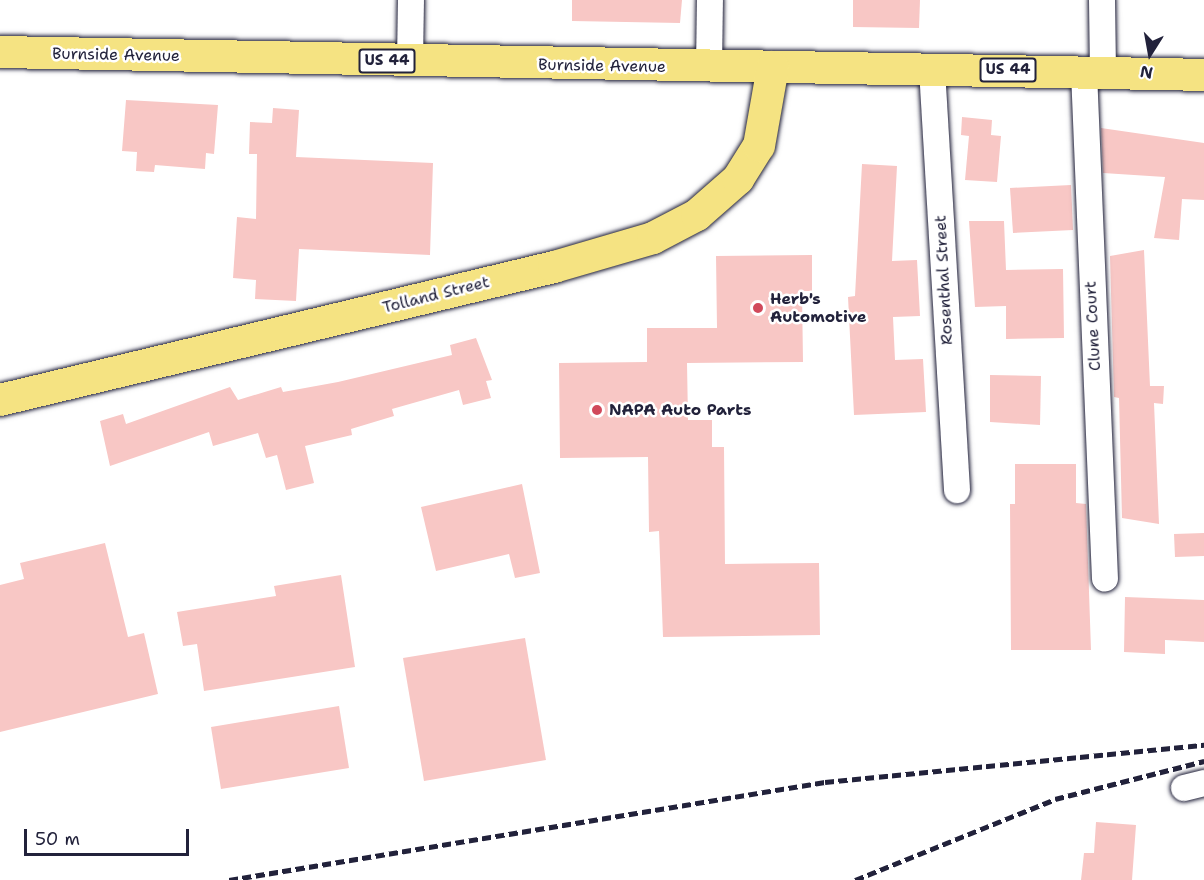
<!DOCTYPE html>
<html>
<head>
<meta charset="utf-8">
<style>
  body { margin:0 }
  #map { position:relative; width:1204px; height:880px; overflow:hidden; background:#fff; font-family:"Shantell Sans",sans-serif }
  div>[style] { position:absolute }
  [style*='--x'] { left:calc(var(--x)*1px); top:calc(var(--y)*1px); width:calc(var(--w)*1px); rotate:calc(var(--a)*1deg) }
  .building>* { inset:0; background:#f8c7c5 }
  .roads { filter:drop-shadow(0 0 2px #22223b) drop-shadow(0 0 2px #22223b) }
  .minor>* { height:26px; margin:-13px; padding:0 13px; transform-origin:13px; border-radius:13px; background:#fff }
  .major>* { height:32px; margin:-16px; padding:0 16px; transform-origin:16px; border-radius:16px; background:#f5e382 }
  .rail>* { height:4.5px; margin-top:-2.25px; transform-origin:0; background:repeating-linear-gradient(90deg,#22223b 0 9px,transparent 0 13.5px) }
  .dots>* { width:16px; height:16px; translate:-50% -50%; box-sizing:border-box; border:3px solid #fff; border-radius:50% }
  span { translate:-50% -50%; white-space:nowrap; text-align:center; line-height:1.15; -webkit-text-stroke:5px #fff; paint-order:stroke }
  .shield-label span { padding:2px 4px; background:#fff; border:2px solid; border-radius:4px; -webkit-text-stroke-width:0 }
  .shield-label { font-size:15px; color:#22223b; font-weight:700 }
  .street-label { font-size:16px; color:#22223b }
  .poi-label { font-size:16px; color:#22223b; font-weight:700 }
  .left { translate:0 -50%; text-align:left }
  .north { position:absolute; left:1120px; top:24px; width:60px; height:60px; -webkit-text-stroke:4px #fff; paint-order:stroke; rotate:191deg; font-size:16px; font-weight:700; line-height:24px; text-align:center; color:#22223b }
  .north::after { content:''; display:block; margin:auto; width:21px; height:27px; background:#22223b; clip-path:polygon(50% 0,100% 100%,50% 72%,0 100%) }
  .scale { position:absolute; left:24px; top:829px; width:165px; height:27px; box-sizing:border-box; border:3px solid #22223b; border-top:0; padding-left:8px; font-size:18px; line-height:21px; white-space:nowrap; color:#22223b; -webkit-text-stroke:4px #fff; paint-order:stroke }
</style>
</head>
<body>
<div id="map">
  <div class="building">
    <i style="clip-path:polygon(572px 0,682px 0,680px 23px,572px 21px)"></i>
    <i style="clip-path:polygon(853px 0,920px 0,919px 28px,853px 27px)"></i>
    <i style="clip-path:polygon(126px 100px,218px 105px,214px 154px,206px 153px,205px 169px,155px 165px,154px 172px,136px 171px,137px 152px,122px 151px)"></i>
    <i style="clip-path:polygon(273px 108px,299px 110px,296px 157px,433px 163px,430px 255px,299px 249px,296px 301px,255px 299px,256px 280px,233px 278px,237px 217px,256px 219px,257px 154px,249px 154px,250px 122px,272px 123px)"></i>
    <i style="clip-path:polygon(962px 117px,992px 120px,991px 135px,1001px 136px,997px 182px,965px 180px,969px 136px,961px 135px)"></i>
    <i style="clip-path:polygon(1101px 128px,1204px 143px,1204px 200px,1182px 199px,1179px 240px,1154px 238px,1165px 177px,1103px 173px)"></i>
    <i style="clip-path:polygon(862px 164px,897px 166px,892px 261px,917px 260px,920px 316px,893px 317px,895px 360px,923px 359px,926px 412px,854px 415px,848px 297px,855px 296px)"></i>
    <i style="clip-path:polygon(1071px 185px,1073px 230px,1013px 233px,1010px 188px)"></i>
    <i style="clip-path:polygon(969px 221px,1004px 221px,1006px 270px,1063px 269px,1064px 338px,1006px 339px,1006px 306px,975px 307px)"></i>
    <i style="clip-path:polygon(1144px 250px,1150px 386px,1164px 386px,1163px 404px,1154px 403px,1159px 524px,1122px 518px,1119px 398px,1114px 397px,1110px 256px)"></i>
    <i style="clip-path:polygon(812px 255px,812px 291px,802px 291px,803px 362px,687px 363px,688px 420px,712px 420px,712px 447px,724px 447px,725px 564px,819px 563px,820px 635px,663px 637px,659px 531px,649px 532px,648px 457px,560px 458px,559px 363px,647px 362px,647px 328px,717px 328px,716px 256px)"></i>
    <i style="clip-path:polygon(476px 338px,492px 380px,486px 381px,491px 398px,463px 405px,459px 390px,392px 409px,394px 416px,351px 429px,352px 435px,305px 446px,314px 483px,286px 490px,277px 455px,266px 458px,258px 433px,213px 446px,209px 432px,110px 466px,100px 421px,123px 414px,126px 424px,230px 387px,238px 400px,281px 387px,283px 392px,338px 382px,452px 355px,450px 345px)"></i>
    <i style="clip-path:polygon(990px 375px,1041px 376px,1040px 425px,990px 422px)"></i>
    <i style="clip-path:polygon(1015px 464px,1076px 464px,1076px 503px,1086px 504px,1091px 650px,1011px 650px,1010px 504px,1015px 504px)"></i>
    <i style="clip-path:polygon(522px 484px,540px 573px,515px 578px,509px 554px,436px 571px,421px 507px)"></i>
    <i style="clip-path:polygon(1204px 533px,1204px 556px,1175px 557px,1174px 534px)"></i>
    <i style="clip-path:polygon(105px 543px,128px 637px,144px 633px,158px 694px,0 732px,0 585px,24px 579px,20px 563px)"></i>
    <i style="clip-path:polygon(341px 575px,355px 667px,204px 691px,197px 644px,183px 646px,177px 612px,276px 596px,274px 586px)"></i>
    <i style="clip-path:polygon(1125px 597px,1204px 600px,1204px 642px,1165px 640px,1165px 654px,1124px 652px)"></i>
    <i style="clip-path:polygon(525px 638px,546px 760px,424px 781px,403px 658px)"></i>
    <i style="clip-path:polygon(339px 706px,349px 768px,221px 789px,211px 727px)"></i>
    <i style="clip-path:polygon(1096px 822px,1136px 825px,1132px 880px,1081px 880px,1084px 853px,1094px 853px)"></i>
  </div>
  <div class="roads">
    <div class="minor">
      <i style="--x:1102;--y:0;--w:72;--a:89.2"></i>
      <i style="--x:410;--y:62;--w:62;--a:-89.1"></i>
      <i style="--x:709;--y:68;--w:68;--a:-89.2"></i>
      <i style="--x:932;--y:69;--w:422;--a:86.6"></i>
      <i style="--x:1084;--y:72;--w:507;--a:87.63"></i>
      <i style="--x:1184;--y:788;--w:21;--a:-14"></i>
    </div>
    <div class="major">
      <i style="--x:0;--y:52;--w:1204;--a:1.09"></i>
      <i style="--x:0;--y:400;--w:570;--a:-13.5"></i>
      <i style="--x:554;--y:267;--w:103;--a:-16.3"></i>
      <i style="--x:653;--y:238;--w:50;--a:-27.6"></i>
      <i style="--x:697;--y:215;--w:55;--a:-41.3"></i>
      <i style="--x:738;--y:179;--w:39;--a:-58"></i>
      <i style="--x:759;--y:146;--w:80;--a:-80"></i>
    </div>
  </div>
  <div class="rail">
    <i style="--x:229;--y:880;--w:604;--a:-9.34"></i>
    <i style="--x:825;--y:782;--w:381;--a:-5.6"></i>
    <i style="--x:855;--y:880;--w:216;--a:-22"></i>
    <i style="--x:1055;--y:799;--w:154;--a:-14.3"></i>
  </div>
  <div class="dots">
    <i style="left:758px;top:308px;background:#d1495b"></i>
    <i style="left:597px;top:410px;background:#d1495b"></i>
  </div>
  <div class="shield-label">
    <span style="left:387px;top:61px">US 44</span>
    <span style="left:1008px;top:70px">US 44</span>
  </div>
  <div class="street-label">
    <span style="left:116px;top:55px;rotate:1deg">Burnside Avenue</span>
    <span style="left:602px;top:66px;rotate:1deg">Burnside Avenue</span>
    <span style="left:944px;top:280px;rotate:-93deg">Rosenthal Street</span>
    <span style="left:436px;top:295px;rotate:-14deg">Tolland Street</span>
    <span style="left:1093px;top:326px;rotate:-93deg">Clune Court</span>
  </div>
  <div class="poi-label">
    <span class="left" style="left:770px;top:308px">Herb's<br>Automotive</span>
    <span class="left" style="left:609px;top:410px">NAPA Auto Parts</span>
  </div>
  <div class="north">N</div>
  <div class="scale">50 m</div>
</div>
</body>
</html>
